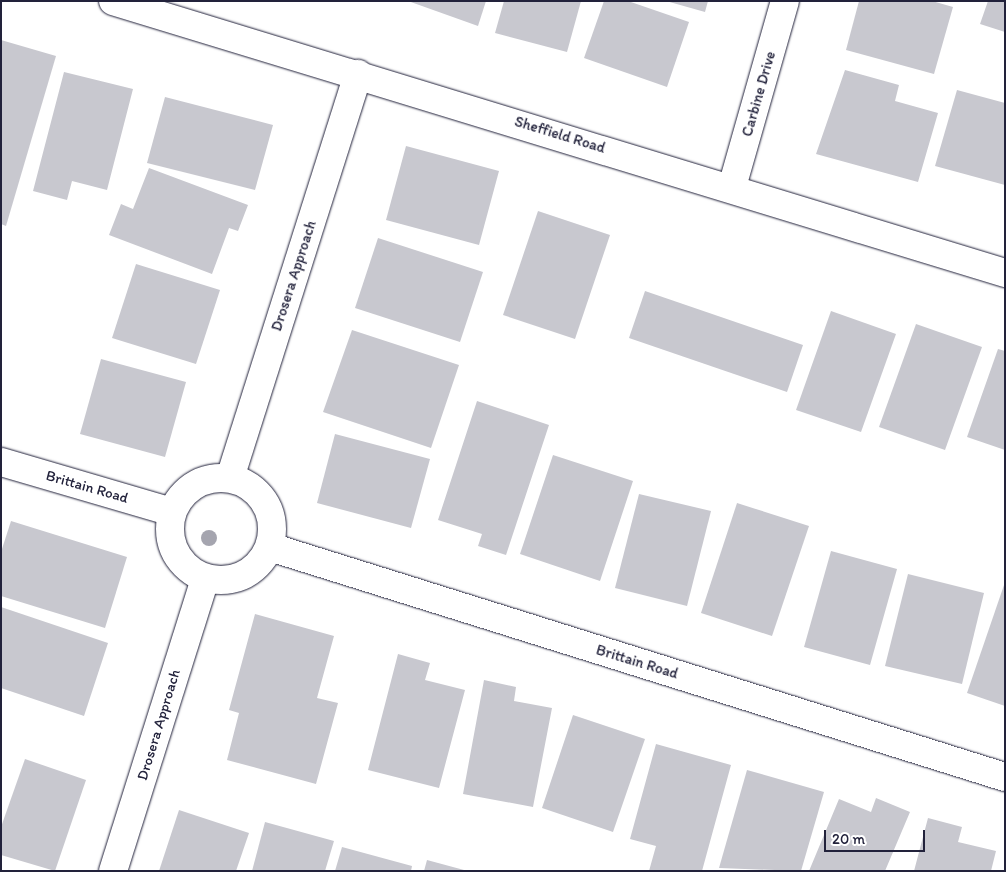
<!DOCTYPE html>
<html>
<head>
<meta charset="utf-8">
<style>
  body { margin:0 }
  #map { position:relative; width:1006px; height:872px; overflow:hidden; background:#fff; font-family:Itim,sans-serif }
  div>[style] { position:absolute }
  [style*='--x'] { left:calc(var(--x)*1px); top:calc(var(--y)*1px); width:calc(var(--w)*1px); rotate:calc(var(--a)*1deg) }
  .building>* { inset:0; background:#c8c8cf }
  .roads { filter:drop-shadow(0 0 1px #22223b) drop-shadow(0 0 1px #22223b) }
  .street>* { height:28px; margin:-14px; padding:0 14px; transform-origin:14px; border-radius:14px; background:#fff }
  .street>.ring { margin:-14px; padding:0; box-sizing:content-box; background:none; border:28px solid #fff; border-radius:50% }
  .trees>* { width:16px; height:16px; margin:-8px; border-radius:50%; background:#a5a5af }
  span { translate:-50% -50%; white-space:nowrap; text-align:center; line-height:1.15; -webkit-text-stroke:4px #fff; paint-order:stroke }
  .street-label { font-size:15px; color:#22223b }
  .frame { position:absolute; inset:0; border:2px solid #22223b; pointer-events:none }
  .scale { position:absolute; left:824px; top:830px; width:101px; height:22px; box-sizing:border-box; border:2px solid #22223b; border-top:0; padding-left:6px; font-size:15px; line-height:18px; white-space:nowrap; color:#22223b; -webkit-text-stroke:4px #fff; paint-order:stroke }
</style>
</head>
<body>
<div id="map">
  <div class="building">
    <i style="clip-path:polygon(408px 1px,486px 1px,478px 26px)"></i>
    <i style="clip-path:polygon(504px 1px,581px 1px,567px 52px,495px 33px)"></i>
    <i style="clip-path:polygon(604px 1px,628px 1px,689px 22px,667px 87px,584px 58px)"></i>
    <i style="clip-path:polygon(666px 1px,708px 1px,705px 12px)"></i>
    <i style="clip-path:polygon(859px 1px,932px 1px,953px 7px,934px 74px,846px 50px)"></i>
    <i style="clip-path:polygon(988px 1px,1005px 1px,1005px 32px,980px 24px)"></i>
    <i style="clip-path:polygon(1px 40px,56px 56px,6px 226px,1px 224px)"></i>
    <i style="clip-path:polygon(845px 70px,899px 85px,895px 101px,938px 113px,918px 182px,816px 154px)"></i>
    <i style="clip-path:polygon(64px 72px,133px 89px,107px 190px,72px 181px,67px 200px,33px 191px)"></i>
    <i style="clip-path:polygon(957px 90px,1005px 103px,1005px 185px,935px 166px)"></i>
    <i style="clip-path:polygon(165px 97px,273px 125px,255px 190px,147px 163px)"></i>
    <i style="clip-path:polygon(406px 146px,499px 171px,479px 245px,386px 220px)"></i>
    <i style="clip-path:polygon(149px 168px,248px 205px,238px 231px,229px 228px,212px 274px,109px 235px,121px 204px,133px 209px)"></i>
    <i style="clip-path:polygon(538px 211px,610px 235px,575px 339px,503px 315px)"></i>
    <i style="clip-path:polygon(378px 238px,483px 272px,460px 342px,355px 308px)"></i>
    <i style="clip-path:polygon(136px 264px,220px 290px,196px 364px,112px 338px)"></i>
    <i style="clip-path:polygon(645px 291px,803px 345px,787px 392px,629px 338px)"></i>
    <i style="clip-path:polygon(831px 311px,896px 334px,861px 432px,796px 410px)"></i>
    <i style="clip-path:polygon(916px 324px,982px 347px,945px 450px,879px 427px)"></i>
    <i style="clip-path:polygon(352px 330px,459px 365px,431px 448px,323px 412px)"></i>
    <i style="clip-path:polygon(998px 349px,1005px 351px,1005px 450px,967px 437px)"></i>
    <i style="clip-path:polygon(101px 359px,186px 382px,165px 457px,80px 434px)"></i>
    <i style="clip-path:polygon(477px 401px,549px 425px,506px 555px,478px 546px,482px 534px,438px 520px)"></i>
    <i style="clip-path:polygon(335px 434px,430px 459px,411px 528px,317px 503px)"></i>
    <i style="clip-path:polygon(553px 455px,633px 481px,600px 581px,520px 554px)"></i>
    <i style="clip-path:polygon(639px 494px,711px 511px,687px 606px,615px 588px)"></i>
    <i style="clip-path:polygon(737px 503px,809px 526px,772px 636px,701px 613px)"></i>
    <i style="clip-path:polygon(11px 521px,127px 557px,105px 628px,1px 596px,1px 552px)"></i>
    <i style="clip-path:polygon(831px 551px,897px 569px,870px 665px,804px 647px)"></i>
    <i style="clip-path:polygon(908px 574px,984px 593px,962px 684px,885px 666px)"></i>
    <i style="clip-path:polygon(1004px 585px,1005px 585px,1005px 706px,967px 693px)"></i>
    <i style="clip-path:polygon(1px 607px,108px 643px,84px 716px,1px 688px)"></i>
    <i style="clip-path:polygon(255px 614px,334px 636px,317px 698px,338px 703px,316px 784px,227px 760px,239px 713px,229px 710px)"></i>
    <i style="clip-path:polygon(398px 654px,430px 663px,425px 680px,465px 690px,439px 788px,368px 770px)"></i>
    <i style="clip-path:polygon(484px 680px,516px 687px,514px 701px,552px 708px,533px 807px,463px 794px)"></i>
    <i style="clip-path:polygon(573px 715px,645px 739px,613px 832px,542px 808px)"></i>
    <i style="clip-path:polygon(656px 744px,731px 765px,702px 871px,649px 871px,656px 846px,630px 839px)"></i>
    <i style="clip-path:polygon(25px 759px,86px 780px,55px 871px,1px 855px,1px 827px)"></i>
    <i style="clip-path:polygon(747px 770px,824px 792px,801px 871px,719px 868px)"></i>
    <i style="clip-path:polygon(876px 798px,910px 812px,885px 871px,809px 871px,839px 799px,871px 812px)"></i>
    <i style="clip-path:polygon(179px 810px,249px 833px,236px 871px,159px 871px)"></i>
    <i style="clip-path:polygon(928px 818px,962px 827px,958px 842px,996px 851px,991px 871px,914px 871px)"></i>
    <i style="clip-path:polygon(265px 822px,334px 841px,325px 871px,252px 871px)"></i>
    <i style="clip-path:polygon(342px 847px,412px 866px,411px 871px,335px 871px)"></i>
    <i style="clip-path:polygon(427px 860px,464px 870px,464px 871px,424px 871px)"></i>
  </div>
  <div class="roads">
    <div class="street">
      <i style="--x:113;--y:1;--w:933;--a:16.96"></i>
      <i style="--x:732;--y:187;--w:193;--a:-74.1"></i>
      <i style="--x:1;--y:462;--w:178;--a:16.3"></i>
      <i class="ring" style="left:170px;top:478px;width:74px;height:74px"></i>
      <i style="--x:230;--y:478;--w:424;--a:-72.4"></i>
      <i style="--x:270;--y:547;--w:770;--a:17.38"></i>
      <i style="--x:113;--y:871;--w:306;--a:-72.5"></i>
    </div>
  </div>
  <div class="trees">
    <i style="left:209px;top:538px"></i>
  </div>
  <div class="street-label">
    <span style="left:759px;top:94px;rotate:-74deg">Carbine Drive</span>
    <span style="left:560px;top:135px;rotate:17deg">Sheffield Road</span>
    <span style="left:294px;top:276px;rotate:-72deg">Drosera Approach</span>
    <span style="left:87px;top:487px;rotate:16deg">Brittain Road</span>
    <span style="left:637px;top:662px;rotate:17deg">Brittain Road</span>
    <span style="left:159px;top:725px;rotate:-73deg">Drosera Approach</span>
  </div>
  <div class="frame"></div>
  <div class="scale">20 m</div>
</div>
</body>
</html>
